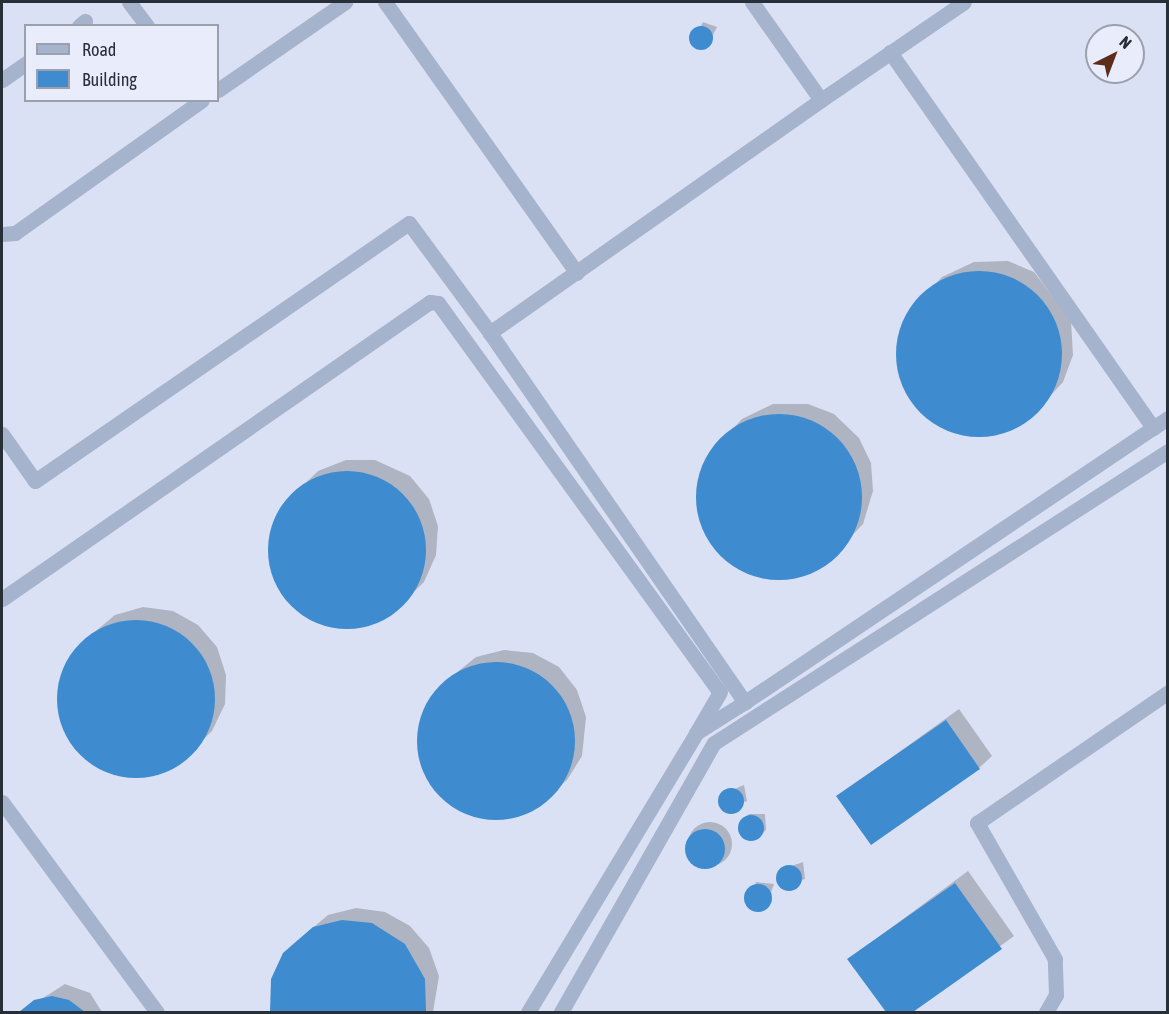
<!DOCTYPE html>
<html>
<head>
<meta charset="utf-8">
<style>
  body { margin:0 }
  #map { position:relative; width:1169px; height:1014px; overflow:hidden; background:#dbe1f4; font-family:"Asap Condensed",sans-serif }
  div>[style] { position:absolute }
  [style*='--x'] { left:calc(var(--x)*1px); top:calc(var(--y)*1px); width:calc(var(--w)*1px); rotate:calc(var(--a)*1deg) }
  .shadow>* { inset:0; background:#0003 }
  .round { border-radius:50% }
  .building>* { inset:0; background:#3e8ccf }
  .minor>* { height:15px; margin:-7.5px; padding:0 7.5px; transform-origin:7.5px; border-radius:7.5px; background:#a6b3cd }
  span { translate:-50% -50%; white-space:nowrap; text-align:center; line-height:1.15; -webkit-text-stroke:5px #e8ecfb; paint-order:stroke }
  .frame { position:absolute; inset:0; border:3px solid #272f38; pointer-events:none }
  .legend { position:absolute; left:24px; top:24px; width:195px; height:78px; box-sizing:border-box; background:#e8ecfb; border:2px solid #9ba0ad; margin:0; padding:8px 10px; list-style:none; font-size:18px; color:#272f38 }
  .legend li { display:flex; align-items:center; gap:12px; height:30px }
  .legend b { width:30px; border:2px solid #9ba0ad }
  .north { position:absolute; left:1085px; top:24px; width:60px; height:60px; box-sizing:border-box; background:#e8ecfb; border:2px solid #9ba0ad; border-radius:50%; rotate:42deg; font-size:16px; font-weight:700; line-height:24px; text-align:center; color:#272f38 }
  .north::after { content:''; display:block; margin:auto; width:21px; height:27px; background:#5d2d1a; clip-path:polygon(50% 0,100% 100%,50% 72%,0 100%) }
</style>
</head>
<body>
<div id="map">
  <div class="shadow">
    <i style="clip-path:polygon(703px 22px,717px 27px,707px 47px,692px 43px)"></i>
    <i style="clip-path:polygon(1008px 261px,1034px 272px,1071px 321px,1073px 355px,1063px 382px,1032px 416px,1002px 433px,974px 435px,940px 426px,919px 408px,902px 378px,899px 343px,910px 311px,942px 277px,974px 262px)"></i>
    <i style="clip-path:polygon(773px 404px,808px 404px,834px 414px,859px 438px,871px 463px,873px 491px,863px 524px,826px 563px,801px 575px,766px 577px,734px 564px,714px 545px,699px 514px,699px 479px,710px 453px,742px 419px)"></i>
    <i style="clip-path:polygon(346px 460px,375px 460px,410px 476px,429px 499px,438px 526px,436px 555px,424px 582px,390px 615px,363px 626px,333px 626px,298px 610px,280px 587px,270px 560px,272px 531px,284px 504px,318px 471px)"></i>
    <i style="clip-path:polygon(143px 607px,173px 611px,198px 625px,217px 647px,226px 675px,225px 704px,212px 731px,178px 764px,151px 775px,112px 773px,87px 759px,68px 736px,58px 708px,60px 679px,85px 640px,115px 615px)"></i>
    <i style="clip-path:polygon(504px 650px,533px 653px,559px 667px,577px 690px,586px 717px,582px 756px,567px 780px,530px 811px,501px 818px,472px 815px,447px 801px,428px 778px,418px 741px,423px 712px,439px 687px,476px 657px)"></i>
    <i style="clip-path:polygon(959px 709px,992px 756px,979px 768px,838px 796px)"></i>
    <i style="clip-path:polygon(744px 785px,747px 801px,725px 810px,722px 794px)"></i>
    <i style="clip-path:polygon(749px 814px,765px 814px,766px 830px,760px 836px,743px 836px,743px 820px)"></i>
    <i class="round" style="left:688px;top:822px;width:44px;height:44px"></i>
    <i style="clip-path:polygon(803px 862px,805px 879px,782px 886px,780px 870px)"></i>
    <i style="clip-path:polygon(968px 871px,1014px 936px,910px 1012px,888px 1012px,849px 959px)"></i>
    <i style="clip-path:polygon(756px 882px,774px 884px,766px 907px,748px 905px)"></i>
    <i style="clip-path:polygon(356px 908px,385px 912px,410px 926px,429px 948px,439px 976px,433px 1012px,273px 1012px,275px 971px,291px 946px,328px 915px)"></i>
    <i style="clip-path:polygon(65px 984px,90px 993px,102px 1012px,21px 1012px)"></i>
  </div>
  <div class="building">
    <i class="round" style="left:689px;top:26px;width:24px;height:24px"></i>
    <i class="round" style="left:896px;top:271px;width:166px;height:166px"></i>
    <i class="round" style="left:696px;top:414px;width:166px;height:166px"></i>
    <i class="round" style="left:268px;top:471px;width:158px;height:158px"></i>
    <i class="round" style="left:57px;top:620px;width:158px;height:158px"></i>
    <i class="round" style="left:417px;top:662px;width:158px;height:158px"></i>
    <i style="clip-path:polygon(946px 720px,980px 769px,871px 845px,836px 796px)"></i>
    <i class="round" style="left:718px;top:788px;width:26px;height:26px"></i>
    <i class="round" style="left:738px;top:815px;width:26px;height:26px"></i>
    <i class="round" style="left:685px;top:829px;width:40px;height:40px"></i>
    <i class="round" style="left:776px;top:865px;width:26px;height:26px"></i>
    <i style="clip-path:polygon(955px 883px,1002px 949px,913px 1012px,886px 1012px,847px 959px)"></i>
    <i class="round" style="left:744px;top:884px;width:28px;height:28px"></i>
    <i style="clip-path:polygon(342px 920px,372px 923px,405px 944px,425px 979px,426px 1012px,270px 1012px,271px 979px,283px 953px,313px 927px)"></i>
    <i style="clip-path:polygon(52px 996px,69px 1000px,85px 1012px,19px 1012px,34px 1000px)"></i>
  </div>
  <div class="minor">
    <i style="--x:129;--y:2;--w:30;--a:53"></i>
    <i style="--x:385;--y:2;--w:332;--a:54.7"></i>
    <i style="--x:752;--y:2;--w:120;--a:54.9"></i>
    <i style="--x:821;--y:100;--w:173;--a:-34.4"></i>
    <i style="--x:79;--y:26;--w:8;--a:-40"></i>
    <i style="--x:890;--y:52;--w:459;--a:55"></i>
    <i style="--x:1153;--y:428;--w:18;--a:-34"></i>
    <i style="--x:2;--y:80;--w:29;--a:-35"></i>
    <i style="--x:218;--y:90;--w:155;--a:-34.7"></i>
    <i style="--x:821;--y:100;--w:405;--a:144.9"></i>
    <i style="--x:490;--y:333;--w:449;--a:55.4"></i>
    <i style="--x:745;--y:702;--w:491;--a:-33.9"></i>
    <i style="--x:2;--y:234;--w:13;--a:-4"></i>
    <i style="--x:15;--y:233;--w:229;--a:-35.4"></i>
    <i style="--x:2;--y:434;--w:57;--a:54.9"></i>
    <i style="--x:35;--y:481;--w:454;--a:-34.6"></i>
    <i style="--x:409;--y:223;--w:137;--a:53.6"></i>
    <i style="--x:2;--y:599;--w:521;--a:-34.76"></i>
    <i style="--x:430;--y:302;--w:8;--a:7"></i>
    <i style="--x:438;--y:303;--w:480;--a:54.1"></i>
    <i style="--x:720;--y:692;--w:48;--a:120.3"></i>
    <i style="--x:2;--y:802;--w:261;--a:53.6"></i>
    <i style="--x:528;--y:1012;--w:326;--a:-58.9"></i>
    <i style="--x:696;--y:733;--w:58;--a:-32.3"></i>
    <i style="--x:561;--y:1012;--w:309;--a:-60.4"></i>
    <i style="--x:714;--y:743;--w:540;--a:-32.75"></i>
    <i style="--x:1046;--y:1012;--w:20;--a:-60"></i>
    <i style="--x:1056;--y:995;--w:36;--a:-92"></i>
    <i style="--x:1055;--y:959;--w:157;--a:-119.8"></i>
    <i style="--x:977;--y:823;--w:232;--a:-34.4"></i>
  </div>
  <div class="frame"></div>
  <ul class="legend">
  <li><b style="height:8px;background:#a6b3cd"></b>Road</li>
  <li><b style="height:16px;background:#3e8ccf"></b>Building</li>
  </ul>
  <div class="north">N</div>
</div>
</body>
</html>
